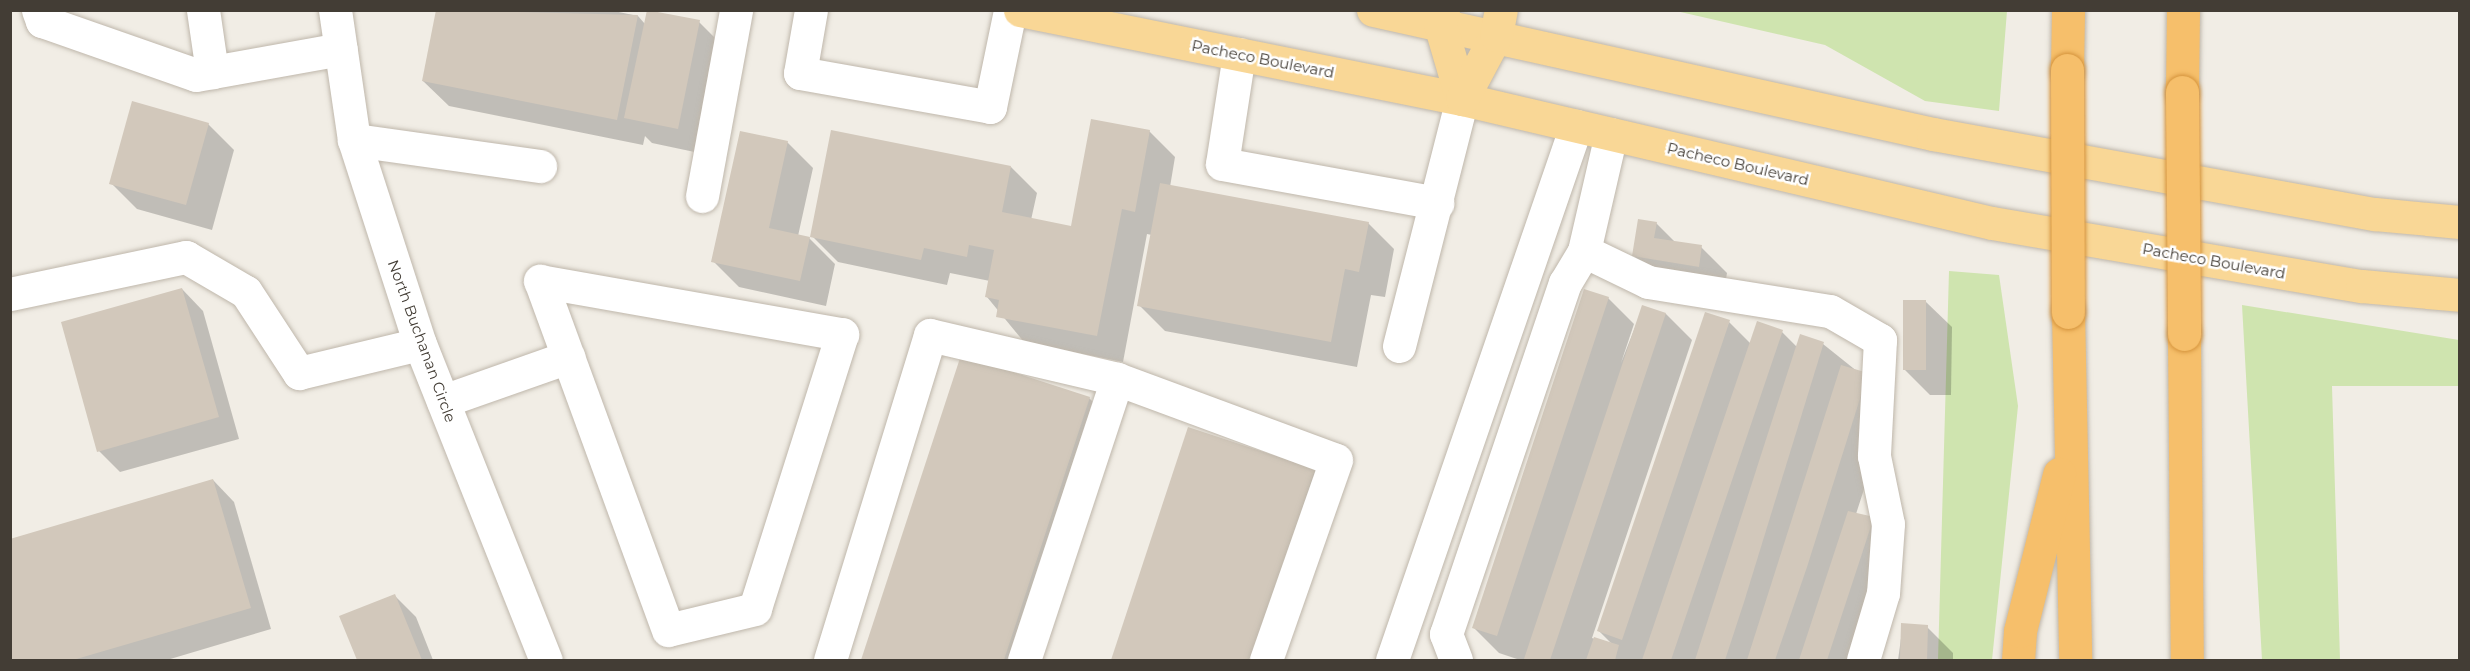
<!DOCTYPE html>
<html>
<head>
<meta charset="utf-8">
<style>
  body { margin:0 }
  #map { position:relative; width:2470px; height:671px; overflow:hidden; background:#f1ede5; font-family:Montserrat,sans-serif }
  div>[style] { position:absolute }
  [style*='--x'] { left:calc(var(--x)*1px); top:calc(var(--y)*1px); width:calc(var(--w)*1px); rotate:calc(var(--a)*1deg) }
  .green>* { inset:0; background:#cfe4af }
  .shadow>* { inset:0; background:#0003 }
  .building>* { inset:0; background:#d2c8bb }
  .roads { filter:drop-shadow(0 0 2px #bfb7ab) drop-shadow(0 0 2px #bfb7ab) }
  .minor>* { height:33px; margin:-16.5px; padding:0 16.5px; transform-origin:16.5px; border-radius:16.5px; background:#fff }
  .major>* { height:33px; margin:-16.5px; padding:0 16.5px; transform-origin:16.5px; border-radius:16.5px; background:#f9d796 }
  .highway>* { height:33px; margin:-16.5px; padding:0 16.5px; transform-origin:16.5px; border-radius:16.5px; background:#f6bf6b }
  .bridges { filter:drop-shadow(0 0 2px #d4933c) drop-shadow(0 0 2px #d4933c) }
  .highway-bridge>* { height:33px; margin:-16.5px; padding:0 16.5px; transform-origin:16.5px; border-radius:16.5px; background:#f6bf6b }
  span { translate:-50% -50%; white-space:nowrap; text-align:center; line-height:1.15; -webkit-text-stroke:5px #fff; paint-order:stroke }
  .street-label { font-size:15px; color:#433d35 }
  .frame { position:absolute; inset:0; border:12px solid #433d35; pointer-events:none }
</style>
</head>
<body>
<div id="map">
  <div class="green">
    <i style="clip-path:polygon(1676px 11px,2007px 11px,1999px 111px,1925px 101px,1825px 45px)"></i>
    <i style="clip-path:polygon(1949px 271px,1999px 275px,2018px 406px,1992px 660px,1938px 660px)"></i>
    <i style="clip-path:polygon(2242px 305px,2459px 340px,2459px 386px,2332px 386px,2340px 660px,2262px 660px)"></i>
  </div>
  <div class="shadow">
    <i style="clip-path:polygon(438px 10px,609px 10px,638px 16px,645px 24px,699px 22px,725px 48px,704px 154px,652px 143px,645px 136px,643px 145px,449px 106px,423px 81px)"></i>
    <i style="clip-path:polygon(208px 124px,234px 150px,212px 230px,137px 209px,111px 183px)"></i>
    <i style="clip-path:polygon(1149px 131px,1175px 157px,1170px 187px,1368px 223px,1394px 249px,1385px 297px,1371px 295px,1357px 367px,1165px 331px,1139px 305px,1152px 235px,1147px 234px,1123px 362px,1024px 342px,987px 297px,990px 281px,950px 273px,947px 285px,838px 262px,812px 236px,1011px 167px,1037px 193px,1031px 220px,1072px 227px)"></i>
    <i style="clip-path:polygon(787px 142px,813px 168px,798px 236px,809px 238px,835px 264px,826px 306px,739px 287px,713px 261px)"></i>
    <i style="clip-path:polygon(1656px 223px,1676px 243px,1701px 247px,1727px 273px,1724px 292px,1660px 282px,1634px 256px)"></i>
    <i style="clip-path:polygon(182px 289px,203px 311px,239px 439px,120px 472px,99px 451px)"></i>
    <i style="clip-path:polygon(1608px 298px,1634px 324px,1621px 363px,1643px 307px,1666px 314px,1692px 340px,1592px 638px,1613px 645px,1599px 631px,1729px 322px,1751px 344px,1782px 332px,1797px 347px,1823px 344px,1893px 400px,1856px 514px,1873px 519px,1862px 660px,1520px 660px,1499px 653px,1473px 627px)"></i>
    <i style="clip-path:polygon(1926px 302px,1952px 327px,1951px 395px,1930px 395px,1904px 369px)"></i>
    <i style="clip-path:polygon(962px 356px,1089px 398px,1111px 420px,1032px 660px,863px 660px)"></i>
    <i style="clip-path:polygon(1189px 429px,1314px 470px,1336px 492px,1281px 660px,1113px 660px)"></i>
    <i style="clip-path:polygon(213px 480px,234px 502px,271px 629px,167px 660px,10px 660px,10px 540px)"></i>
    <i style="clip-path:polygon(394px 595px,416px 617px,433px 660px,358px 660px,341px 617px)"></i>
    <i style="clip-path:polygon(1903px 624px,1927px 627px,1953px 653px,1953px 660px,1898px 660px)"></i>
  </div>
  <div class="building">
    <i style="clip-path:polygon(436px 10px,638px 15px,617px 120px,422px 81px)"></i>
    <i style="clip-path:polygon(647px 10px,700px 20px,678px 129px,624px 118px)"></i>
    <i style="clip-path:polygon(132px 101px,209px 123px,186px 205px,109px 184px)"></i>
    <i style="clip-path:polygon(1091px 119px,1150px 130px,1135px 212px,1122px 209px,1097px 336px,996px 317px,999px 300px,985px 297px,994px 250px,969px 245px,967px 257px,924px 248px,921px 260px,810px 237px,831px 130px,1011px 166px,1002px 212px,1071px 226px)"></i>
    <i style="clip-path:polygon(740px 131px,788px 141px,769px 228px,810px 237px,800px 281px,711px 262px)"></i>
    <i style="clip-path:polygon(1160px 183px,1369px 222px,1359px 272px,1345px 269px,1331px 342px,1137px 306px)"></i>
    <i style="clip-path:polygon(1638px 219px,1657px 222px,1654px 238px,1702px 245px,1699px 267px,1632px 256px)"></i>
    <i style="clip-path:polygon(182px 288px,219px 417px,97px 452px,61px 322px)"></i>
    <i style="clip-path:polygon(1584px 289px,1609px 297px,1497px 636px,1472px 628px)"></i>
    <i style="clip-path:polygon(1903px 300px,1926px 300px,1926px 370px,1903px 370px)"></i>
    <i style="clip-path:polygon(1642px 305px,1666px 313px,1550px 660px,1528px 660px,1524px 659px)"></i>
    <i style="clip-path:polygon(1705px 312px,1730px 320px,1622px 640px,1597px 631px)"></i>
    <i style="clip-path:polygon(1757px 321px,1783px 330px,1671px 660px,1642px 660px)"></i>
    <i style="clip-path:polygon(1800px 334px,1824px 342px,1744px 602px,1725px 660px,1695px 660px)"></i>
    <i style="clip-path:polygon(961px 355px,1090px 397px,1004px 660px,861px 660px)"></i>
    <i style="clip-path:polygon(1841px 365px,1868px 373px,1807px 567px,1775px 660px,1747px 660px)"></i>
    <i style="clip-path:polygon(1188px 427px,1315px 469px,1252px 660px,1111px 660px)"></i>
    <i style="clip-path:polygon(213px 479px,251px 608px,73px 660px,10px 660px,10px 539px)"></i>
    <i style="clip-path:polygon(1848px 511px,1874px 517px,1827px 660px,1799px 660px)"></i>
    <i style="clip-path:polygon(395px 594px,422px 660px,357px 660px,339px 616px)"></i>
    <i style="clip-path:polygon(1901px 623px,1928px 625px,1927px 660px,1900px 660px)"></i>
    <i style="clip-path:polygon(1594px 637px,1619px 645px,1615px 660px,1586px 660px)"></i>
  </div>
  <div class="roads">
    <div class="minor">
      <i style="--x:38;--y:10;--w:12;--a:70"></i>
      <i style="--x:42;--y:21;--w:163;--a:19.3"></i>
      <i style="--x:196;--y:75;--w:147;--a:-10.2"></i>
      <i style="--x:203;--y:10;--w:63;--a:81.7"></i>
      <i style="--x:335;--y:10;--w:131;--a:81.7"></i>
      <i style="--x:354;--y:140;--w:214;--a:72.1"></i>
      <i style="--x:420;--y:344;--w:340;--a:68.3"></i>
      <i style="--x:811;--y:10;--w:64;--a:99.9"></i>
      <i style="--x:800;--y:73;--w:193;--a:10.1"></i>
      <i style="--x:990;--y:107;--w:99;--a:-78.3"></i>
      <i style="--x:1239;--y:54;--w:111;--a:98.8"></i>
      <i style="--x:1222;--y:164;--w:219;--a:10.3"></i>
      <i style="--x:354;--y:140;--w:188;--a:8"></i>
      <i style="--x:702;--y:196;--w:189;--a:-79.6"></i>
      <i style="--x:1584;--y:251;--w:71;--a:25.8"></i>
      <i style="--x:1648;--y:282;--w:184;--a:9.1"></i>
      <i style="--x:1830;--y:311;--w:58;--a:30.1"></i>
      <i style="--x:1880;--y:340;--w:116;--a:93"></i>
      <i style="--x:1874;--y:456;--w:69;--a:78.4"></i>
      <i style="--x:1888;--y:524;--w:69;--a:94.1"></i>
      <i style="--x:1883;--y:593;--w:70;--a:106.6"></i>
      <i style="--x:540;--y:281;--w:307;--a:10"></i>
      <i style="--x:842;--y:334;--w:288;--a:107.6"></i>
      <i style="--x:755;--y:609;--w:89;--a:166.4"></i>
      <i style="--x:668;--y:630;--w:372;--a:-110.1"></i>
      <i style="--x:10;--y:294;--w:180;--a:-11.9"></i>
      <i style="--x:186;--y:257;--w:69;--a:30.3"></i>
      <i style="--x:246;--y:292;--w:97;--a:56.8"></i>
      <i style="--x:299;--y:373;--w:124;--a:-13.5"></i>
      <i style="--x:1399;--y:346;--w:255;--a:-75.7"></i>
      <i style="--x:1117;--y:379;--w:233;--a:20.3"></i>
      <i style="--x:1336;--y:460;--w:212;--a:109.3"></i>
      <i style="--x:443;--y:401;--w:133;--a:-19.4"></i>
      <i style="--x:830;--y:660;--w:340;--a:-72.9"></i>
      <i style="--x:930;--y:335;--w:192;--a:13.2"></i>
      <i style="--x:1117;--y:379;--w:296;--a:108.3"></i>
      <i style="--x:1392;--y:660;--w:565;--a:-70.99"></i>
      <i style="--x:1456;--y:660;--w:28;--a:-111"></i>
      <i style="--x:1446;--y:634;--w:371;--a:-71.3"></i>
      <i style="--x:1565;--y:283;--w:37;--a:-59"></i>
      <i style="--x:1584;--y:251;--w:120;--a:-77"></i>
    </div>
    <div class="major">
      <i style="--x:1020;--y:10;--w:451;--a:11.4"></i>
      <i style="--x:1462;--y:99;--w:544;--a:13.17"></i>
      <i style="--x:1992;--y:223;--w:375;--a:9.7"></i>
      <i style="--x:2362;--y:286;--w:98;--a:5.2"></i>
      <i style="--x:1373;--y:10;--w:574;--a:12.49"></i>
      <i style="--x:1933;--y:134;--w:449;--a:10.3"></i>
      <i style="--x:2375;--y:214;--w:85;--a:5.4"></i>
      <i style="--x:1443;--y:10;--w:14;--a:102"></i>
      <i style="--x:1440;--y:24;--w:78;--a:73.7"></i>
      <i style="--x:1462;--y:99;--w:72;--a:-62"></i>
      <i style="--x:1496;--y:35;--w:25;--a:-79"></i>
    </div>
    <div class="highway">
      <i style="--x:2067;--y:70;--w:60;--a:-89"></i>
      <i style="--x:2182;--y:92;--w:82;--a:-89.3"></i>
      <i style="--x:2068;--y:312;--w:348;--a:88.8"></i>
      <i style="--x:2184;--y:334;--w:326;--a:89.5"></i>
      <i style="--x:2018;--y:660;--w:29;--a:-86"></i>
      <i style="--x:2020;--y:631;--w:162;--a:-76"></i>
    </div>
  </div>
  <div class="bridges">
    <div class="highway-bridge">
      <i style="--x:2067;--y:70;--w:242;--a:89.8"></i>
      <i style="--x:2182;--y:92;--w:242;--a:89.5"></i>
    </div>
  </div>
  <div class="street-label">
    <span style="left:1263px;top:59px;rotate:11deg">Pacheco Boulevard</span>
    <span style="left:1738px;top:164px;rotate:13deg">Pacheco Boulevard</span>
    <span style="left:2214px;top:261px;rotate:10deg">Pacheco Boulevard</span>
    <span style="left:422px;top:341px;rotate:70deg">North Buchanan Circle</span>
  </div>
  <div class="frame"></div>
</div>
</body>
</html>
